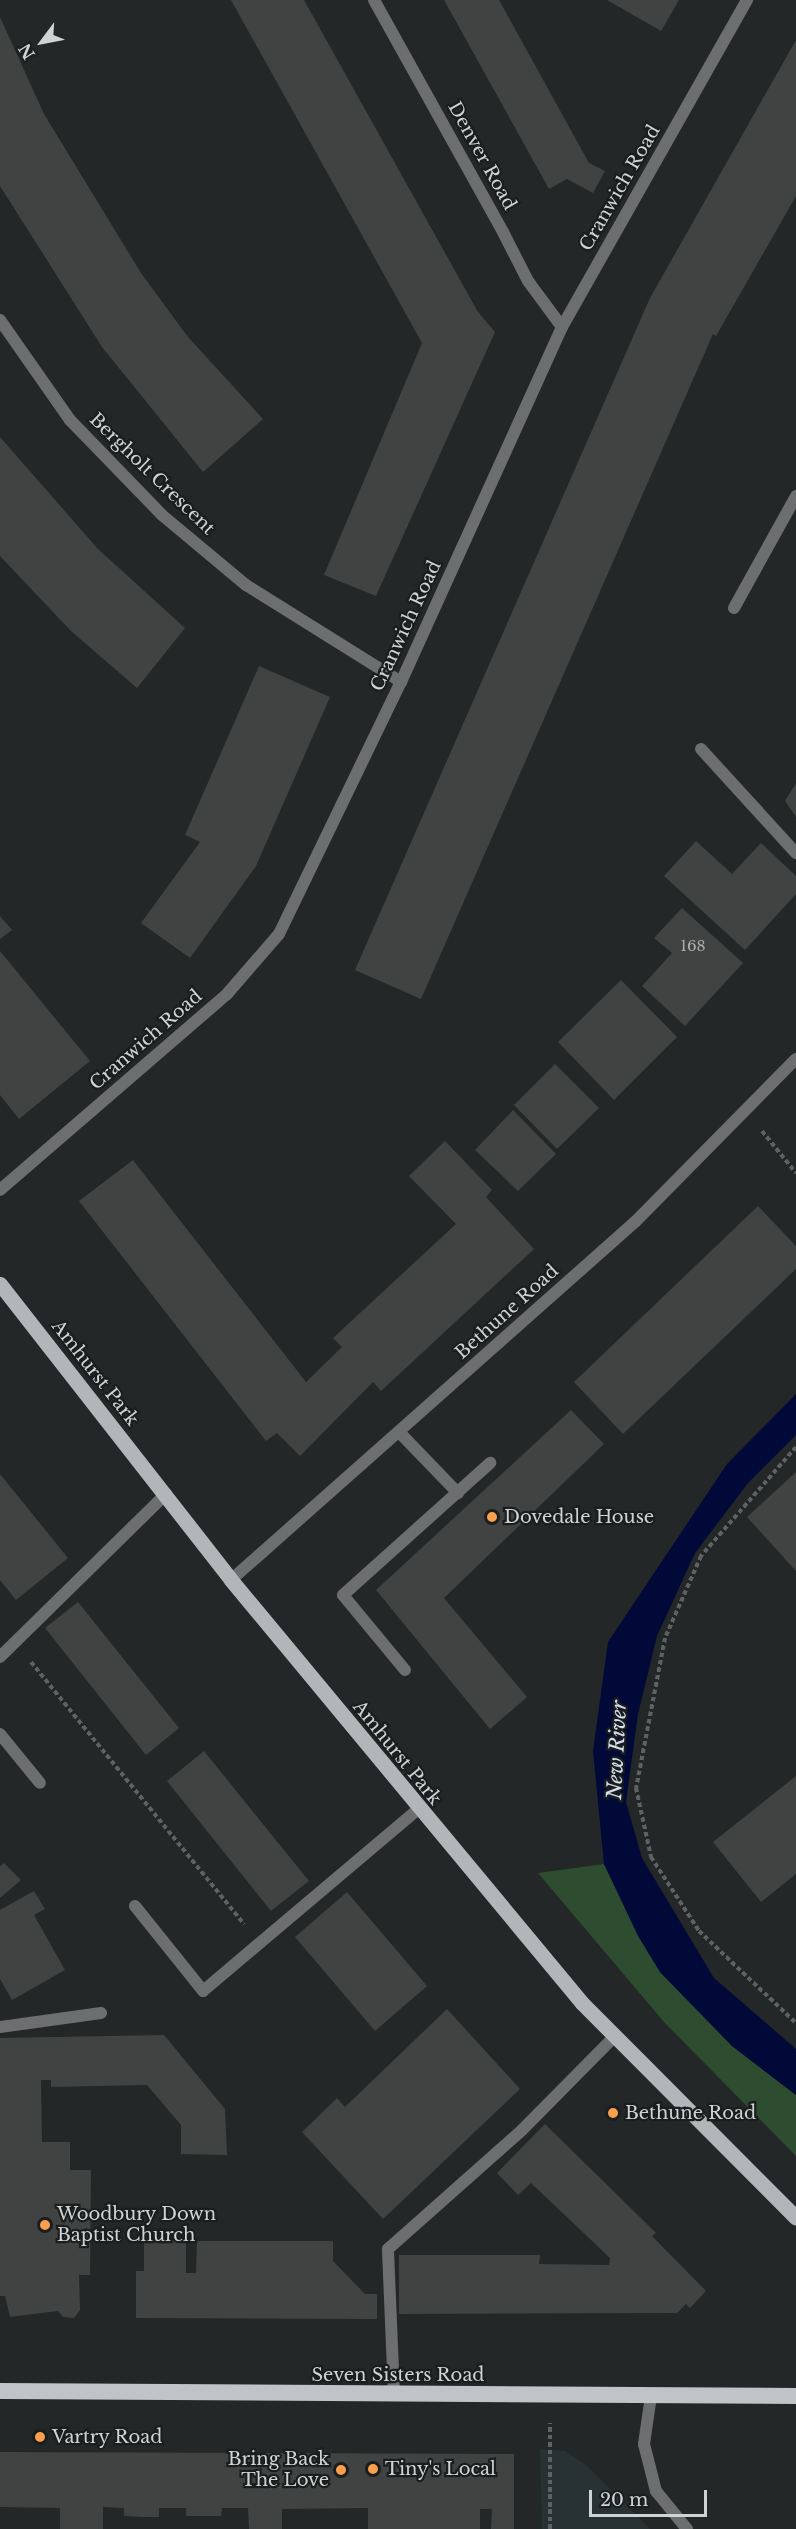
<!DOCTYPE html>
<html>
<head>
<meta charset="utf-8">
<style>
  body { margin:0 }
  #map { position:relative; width:796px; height:2529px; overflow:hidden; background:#242727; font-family:"Libre Baskerville",serif }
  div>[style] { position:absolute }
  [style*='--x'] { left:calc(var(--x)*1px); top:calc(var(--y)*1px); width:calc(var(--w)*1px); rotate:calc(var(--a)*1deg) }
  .built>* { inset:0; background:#283233 }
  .green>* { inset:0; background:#2e4c30 }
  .water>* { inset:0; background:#000937 }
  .building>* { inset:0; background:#404342 }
  .path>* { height:4px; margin-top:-2px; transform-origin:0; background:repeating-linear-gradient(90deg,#5f6262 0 4.5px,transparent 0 7.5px) }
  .service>* { height:12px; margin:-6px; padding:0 6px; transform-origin:6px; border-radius:6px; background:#6c6e6f }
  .minor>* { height:12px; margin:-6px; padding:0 6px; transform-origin:6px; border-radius:6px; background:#6c6e6f }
  .tertiary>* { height:12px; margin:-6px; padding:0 6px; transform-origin:6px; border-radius:6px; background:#6c6e6f }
  .primary>* { height:15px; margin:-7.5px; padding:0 7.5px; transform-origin:7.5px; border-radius:7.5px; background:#b3b6b8 }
  .trunk>* { height:16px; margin:-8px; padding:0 8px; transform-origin:8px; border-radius:8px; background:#c1c4c6 }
  .dots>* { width:16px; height:16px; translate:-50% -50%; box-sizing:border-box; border:3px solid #1a1e1e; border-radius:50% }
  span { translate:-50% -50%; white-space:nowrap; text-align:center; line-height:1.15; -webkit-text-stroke:4.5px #1a1e1e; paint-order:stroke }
  .number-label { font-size:15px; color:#acafaf }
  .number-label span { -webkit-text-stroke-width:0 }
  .street-label { font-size:18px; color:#d0d3d3 }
  .poi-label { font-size:18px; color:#d0d3d3 }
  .left { translate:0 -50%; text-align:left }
  .right { translate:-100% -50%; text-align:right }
  .water-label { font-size:20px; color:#d5e0f0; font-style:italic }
  .north { position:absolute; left:12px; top:12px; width:60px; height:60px; -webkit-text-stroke:4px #1a1e1e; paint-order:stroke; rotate:238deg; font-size:16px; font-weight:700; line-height:24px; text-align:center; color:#d0d3d3 }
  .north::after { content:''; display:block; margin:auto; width:21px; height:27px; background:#d0d3d3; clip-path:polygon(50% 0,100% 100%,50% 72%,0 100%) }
  .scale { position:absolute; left:589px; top:2490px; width:118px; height:27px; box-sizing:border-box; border:3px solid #d0d3d3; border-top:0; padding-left:8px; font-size:18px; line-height:21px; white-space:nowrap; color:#d0d3d3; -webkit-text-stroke:4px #1a1e1e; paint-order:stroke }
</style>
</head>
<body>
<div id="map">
  <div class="built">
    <i style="clip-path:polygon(540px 2449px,565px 2451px,587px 2466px,650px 2529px,542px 2529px)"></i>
  </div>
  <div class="green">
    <i style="clip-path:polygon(604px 1864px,660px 1972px,732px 2046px,796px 2095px,796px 2156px,664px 2022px,538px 1873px)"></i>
  </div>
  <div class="water">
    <i style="clip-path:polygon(796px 1394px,796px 1435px,748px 1483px,695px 1553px,657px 1636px,638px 1714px,626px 1802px,642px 1858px,714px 1978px,796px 2049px,796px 2095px,732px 2046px,660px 1972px,638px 1936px,604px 1864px,593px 1751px,608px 1642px,727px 1464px)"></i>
  </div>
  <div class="building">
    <i style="clip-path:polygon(231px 0,304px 0,478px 312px,495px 332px,376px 596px,324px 575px,422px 343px)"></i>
    <i style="clip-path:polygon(444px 0,499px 0,589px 163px,605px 171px,593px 193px,567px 179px,549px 189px)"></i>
    <i style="clip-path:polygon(607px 0,679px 0,661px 31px)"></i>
    <i style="clip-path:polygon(0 17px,44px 114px,141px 273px,188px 337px,263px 419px,203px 472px,102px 347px,0 186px)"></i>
    <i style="clip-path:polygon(796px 40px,796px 196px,716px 336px,713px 334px,421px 999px,355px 970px,650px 298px)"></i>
    <i style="clip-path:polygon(0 437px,98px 549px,185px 628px,137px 688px,71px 631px,0 556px)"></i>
    <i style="clip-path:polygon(259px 666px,330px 697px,256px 866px,190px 958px,141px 923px,200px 842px,185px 835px)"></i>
    <i style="clip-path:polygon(796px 783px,796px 817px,785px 801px)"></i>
    <i style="clip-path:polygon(696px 841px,732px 874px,761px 843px,796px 876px,796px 894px,745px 950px,664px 876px)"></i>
    <i style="clip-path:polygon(682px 908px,743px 963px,685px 1026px,642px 986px,672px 953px,654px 938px)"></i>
    <i style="clip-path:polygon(0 916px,12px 930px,0 939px)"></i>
    <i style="clip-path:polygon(0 951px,90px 1061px,19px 1119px,0 1095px)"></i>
    <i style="clip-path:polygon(621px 980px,677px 1037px,614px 1100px,558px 1042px)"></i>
    <i style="clip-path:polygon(555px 1064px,599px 1108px,557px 1149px,514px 1105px)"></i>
    <i style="clip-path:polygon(513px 1110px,556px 1154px,518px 1191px,475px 1150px)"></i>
    <i style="clip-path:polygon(445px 1141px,492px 1190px,486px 1197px,534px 1249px,381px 1391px,373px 1382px,300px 1456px,277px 1433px,266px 1441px,79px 1201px,133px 1160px,306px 1382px,342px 1347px,333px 1338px,456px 1224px,409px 1176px)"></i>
    <i style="clip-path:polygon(758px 1206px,796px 1246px,796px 1269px,623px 1434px,574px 1382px)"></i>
    <i style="clip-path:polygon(571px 1410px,604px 1444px,444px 1598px,527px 1697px,490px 1729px,376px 1590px)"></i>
    <i style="clip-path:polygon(796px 1472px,796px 1571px,747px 1517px)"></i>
    <i style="clip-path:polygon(0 1474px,68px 1558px,16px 1600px,0 1580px)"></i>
    <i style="clip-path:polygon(78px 1602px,179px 1728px,146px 1755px,45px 1628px)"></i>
    <i style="clip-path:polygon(204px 1751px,309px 1881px,271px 1911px,167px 1781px)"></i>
    <i style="clip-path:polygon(796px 1776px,796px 1874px,761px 1902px,713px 1842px)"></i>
    <i style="clip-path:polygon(4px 1863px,21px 1880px,0 1898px,0 1866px)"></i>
    <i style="clip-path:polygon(34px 1891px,45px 1909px,34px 1915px,65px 1970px,12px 2000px,0 1979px,0 1910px)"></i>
    <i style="clip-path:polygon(347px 1892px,427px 1986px,375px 2031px,295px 1937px)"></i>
    <i style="clip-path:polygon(447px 2009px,520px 2089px,383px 2219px,302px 2132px,337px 2098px,345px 2107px)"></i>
    <i style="clip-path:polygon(164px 2035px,225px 2109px,227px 2155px,181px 2154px,181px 2125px,147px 2085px,51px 2087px,51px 2080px,41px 2080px,42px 2142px,70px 2142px,70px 2170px,91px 2170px,90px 2275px,79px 2275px,80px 2310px,74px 2318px,63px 2317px,58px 2311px,10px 2317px,5px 2296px,0 2296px,0 2038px)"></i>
    <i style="clip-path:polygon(545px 2124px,656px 2233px,652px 2236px,706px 2291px,690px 2308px,686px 2304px,677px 2313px,399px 2314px,399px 2255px,540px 2255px,539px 2264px,609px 2265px,610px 2258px,531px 2183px,518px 2195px,497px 2173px)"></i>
    <i style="clip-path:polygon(144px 2240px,186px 2240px,186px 2273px,196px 2273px,197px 2241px,333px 2241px,333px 2261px,365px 2294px,377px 2294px,377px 2319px,136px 2318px,136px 2271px,144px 2271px)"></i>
    <i style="clip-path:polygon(0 2452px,514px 2454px,514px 2529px,491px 2529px,492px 2509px,480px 2509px,480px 2529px,368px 2529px,368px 2508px,282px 2509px,282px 2529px,249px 2529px,248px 2508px,222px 2508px,221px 2516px,186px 2516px,186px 2508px,159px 2508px,159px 2517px,142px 2517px,124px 2516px,124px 2508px,103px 2507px,103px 2529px,60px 2529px,60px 2508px,0 2507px)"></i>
  </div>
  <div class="path">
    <i style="--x:762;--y:1131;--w:54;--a:51"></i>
    <i style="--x:796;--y:1447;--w:145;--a:131.1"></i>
    <i style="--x:701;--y:1556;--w:90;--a:113.7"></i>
    <i style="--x:665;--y:1638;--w:153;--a:100.9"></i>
    <i style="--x:636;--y:1788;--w:71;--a:77.7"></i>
    <i style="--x:651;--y:1857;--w:88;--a:57"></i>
    <i style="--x:699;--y:1931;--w:134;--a:43.5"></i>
    <i style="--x:31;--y:1662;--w:338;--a:50.9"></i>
    <i style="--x:550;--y:2529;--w:106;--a:-90"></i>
  </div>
  <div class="service">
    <i style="--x:503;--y:232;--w:55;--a:63"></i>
    <i style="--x:528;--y:281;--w:57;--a:53.5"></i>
    <i style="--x:734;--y:608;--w:128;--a:-61"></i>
    <i style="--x:701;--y:749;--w:141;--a:47.6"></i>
    <i style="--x:399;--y:1432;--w:85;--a:46"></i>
    <i style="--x:0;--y:1657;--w:233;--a:-44.5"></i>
    <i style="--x:405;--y:1670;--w:97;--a:-129.6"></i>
    <i style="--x:343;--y:1595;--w:198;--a:-41.9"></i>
    <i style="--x:0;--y:1734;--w:63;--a:50.8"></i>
    <i style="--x:135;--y:1906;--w:109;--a:51.3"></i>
    <i style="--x:203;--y:1991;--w:282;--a:-40.2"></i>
    <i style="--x:0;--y:2027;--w:102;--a:-7.9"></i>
    <i style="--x:394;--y:2394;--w:145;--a:-92.4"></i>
    <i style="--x:388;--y:2249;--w:179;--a:-41.6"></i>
    <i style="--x:522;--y:2130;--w:131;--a:-45.3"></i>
  </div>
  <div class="minor">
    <i style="--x:374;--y:0;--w:265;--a:60.9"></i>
    <i style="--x:0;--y:320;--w:122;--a:55"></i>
    <i style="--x:70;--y:420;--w:132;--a:45.9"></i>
    <i style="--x:162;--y:515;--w:109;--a:39.8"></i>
    <i style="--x:246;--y:585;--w:183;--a:32"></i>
    <i style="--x:0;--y:1190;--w:300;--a:-40.8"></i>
    <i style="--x:227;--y:994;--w:79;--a:-49.1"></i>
    <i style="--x:279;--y:934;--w:280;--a:-64.2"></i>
    <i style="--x:401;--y:682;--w:390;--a:-65.6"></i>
    <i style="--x:562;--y:327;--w:376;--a:-60.5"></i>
    <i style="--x:651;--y:2396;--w:49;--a:98.3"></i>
    <i style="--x:644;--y:2444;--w:49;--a:75.7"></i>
    <i style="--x:656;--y:2491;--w:49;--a:50.8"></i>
  </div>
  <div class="tertiary">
    <i style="--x:231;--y:1580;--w:540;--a:-41.55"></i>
    <i style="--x:635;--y:1222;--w:229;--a:-45.4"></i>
  </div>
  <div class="primary">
    <i style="--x:0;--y:1284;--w:375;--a:52"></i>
    <i style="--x:231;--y:1580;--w:550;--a:50.31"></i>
    <i style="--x:582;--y:2003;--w:303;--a:45.1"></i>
  </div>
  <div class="trunk">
    <i style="--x:0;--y:2391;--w:796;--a:0.36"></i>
  </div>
  <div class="dots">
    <i style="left:492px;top:1517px;background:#f99f4d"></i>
    <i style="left:613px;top:2113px;background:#f99f4d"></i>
    <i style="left:45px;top:2225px;background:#f99f4d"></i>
    <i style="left:40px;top:2437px;background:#f99f4d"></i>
    <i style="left:373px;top:2469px;background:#f99f4d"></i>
    <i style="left:341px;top:2470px;background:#f99f4d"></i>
  </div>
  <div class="number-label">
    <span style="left:693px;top:946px">168</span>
  </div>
  <div class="street-label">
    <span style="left:482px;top:156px;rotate:61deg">Denver Road</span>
    <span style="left:620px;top:188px;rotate:-60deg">Cranwich Road</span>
    <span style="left:152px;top:474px;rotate:44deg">Bergholt Crescent</span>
    <span style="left:406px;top:626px;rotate:-65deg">Cranwich Road</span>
    <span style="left:146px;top:1040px;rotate:-41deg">Cranwich Road</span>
    <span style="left:507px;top:1312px;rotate:-42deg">Bethune Road</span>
    <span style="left:95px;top:1373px;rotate:52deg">Amhurst Park</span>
    <span style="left:397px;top:1753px;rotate:51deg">Amhurst Park</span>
    <span style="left:398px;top:2375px">Seven Sisters Road</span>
  </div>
  <div class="poi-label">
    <span class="left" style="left:504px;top:1517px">Dovedale House</span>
    <span class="left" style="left:625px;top:2113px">Bethune Road</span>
    <span class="left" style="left:57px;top:2225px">Woodbury Down<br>Baptist Church</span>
    <span class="left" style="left:52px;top:2437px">Vartry Road</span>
    <span class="right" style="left:329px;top:2470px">Bring Back<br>The Love</span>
    <span class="left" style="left:385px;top:2469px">Tiny's Local</span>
  </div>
  <div class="water-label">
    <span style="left:617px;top:1750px;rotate:-87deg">New River</span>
  </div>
  <div class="north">N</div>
  <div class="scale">20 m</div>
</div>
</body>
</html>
